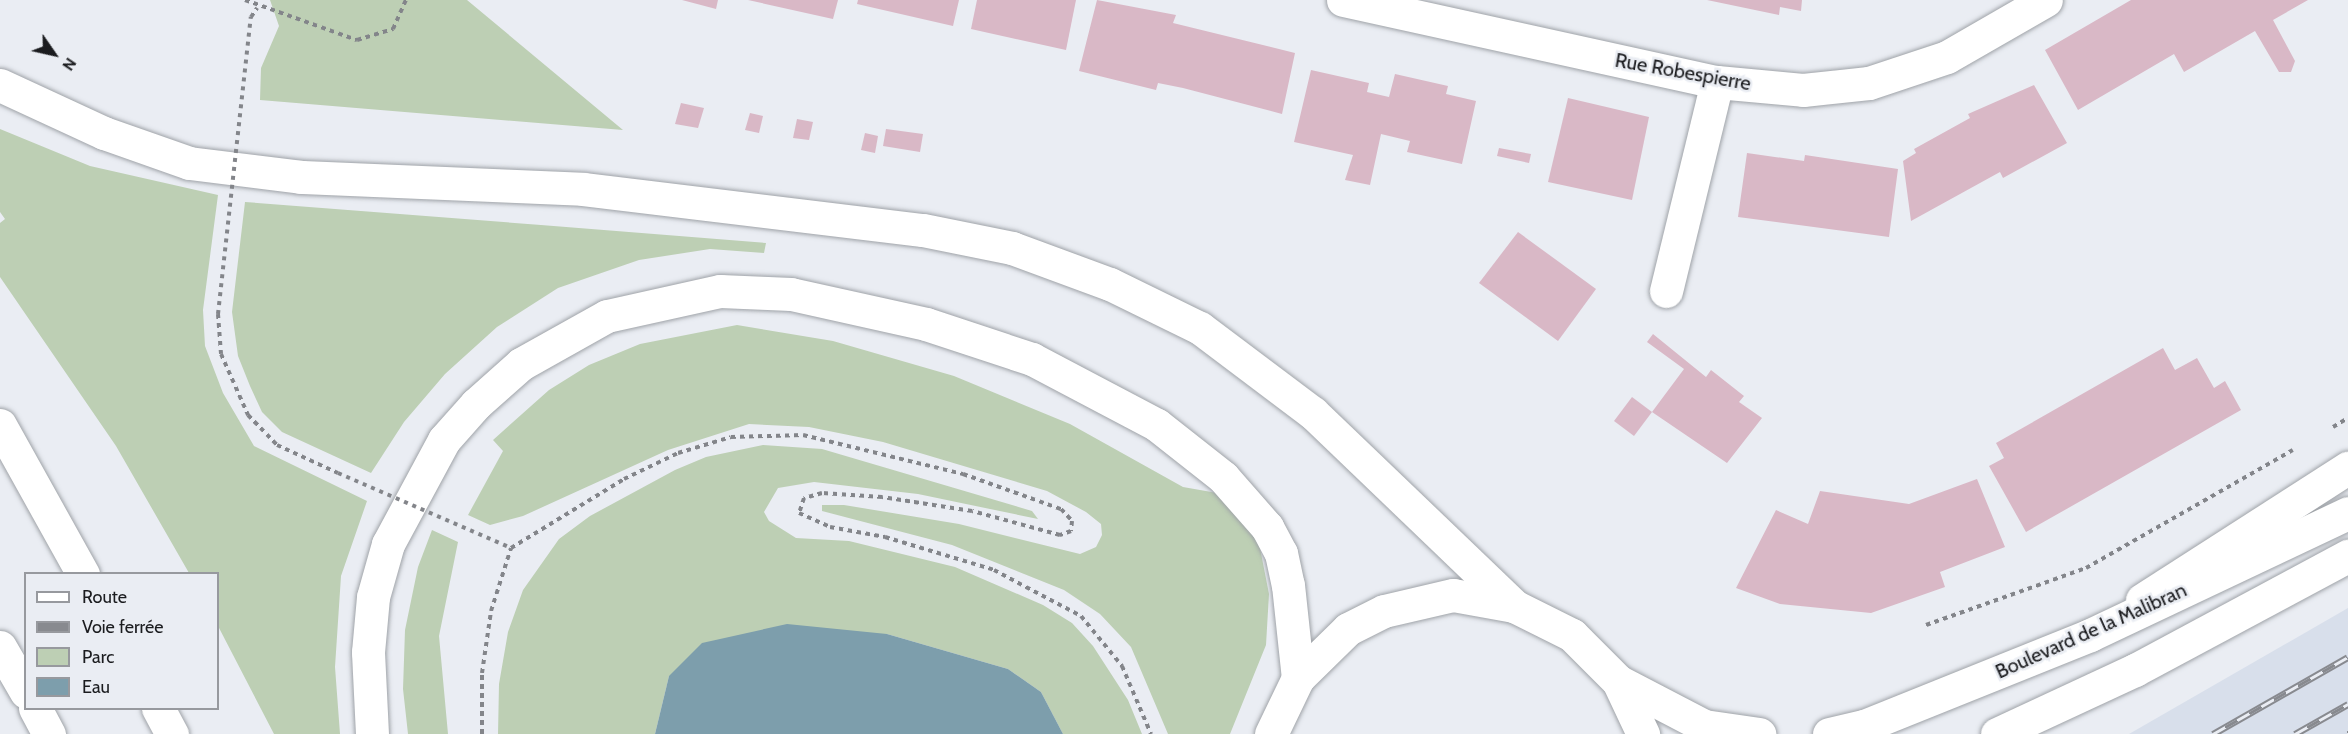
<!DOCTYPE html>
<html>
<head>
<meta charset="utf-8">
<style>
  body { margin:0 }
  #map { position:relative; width:2348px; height:734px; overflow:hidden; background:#eaedf3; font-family:Cabin,sans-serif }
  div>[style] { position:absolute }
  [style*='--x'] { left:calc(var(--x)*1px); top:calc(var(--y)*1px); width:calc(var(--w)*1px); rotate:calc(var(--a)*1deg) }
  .built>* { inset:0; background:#d8dfeb }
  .green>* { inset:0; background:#bdcfb4 }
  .water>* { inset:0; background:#7d9eac }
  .building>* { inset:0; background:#d9b8c6 }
  .path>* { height:4px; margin-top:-2px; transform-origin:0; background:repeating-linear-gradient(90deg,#83858a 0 4.5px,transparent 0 9px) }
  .roads { filter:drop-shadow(0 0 2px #9fa3a8) drop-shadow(0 0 2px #9fa3a8) }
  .minor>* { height:33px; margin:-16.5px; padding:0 16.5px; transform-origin:16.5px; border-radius:16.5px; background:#fff }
  .major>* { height:33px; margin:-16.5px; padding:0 16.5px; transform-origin:16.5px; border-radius:16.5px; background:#fff }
  .highway>* { height:33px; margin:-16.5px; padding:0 16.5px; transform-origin:16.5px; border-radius:16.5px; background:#fff }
  .rail>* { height:7px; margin-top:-3.5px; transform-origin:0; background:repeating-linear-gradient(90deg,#eaedf3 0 14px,#888a8f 0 28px); box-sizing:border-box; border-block:2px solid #888a8f }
  .path-bridge>* { height:4px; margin-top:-2px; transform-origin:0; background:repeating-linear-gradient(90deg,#83858a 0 4.5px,transparent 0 9px) }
  span { translate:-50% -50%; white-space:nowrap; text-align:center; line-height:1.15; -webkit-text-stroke:5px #eaedf3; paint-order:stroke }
  .street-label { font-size:20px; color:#1b1c1f }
  .legend { position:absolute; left:24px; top:572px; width:195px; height:138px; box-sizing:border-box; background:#eaedf3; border:2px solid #97999e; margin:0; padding:8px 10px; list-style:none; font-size:18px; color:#1b1c1f }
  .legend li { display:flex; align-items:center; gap:12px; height:30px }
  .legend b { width:30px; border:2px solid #97999e }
  .north { position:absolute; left:24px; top:24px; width:60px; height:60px; -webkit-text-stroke:4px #eaedf3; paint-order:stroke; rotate:124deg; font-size:16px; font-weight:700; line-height:24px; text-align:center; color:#1b1c1f }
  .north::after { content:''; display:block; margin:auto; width:21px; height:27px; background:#1b1c1f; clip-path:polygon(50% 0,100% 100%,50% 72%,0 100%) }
</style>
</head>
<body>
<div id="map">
  <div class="built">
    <i style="clip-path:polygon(2348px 608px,2348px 734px,2129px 734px)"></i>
  </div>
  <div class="green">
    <i style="clip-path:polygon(270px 0,467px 0,623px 130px,260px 100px,261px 68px,279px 26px)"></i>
    <i style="clip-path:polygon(0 129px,90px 166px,218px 195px,203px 310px,205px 346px,223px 393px,254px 446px,367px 501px,341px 576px,335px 667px,340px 734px,274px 734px,218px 626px,218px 574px,189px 573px,116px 446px,0 277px,0 223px,5px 219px,0 212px)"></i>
    <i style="clip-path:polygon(245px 202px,541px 225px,766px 243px,764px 253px,710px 249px,639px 260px,558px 288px,497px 327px,445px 374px,404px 422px,371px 473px,282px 432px,262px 412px,250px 386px,238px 356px,232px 312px)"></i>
    <i style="clip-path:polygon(737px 325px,833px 341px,954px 376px,1070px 424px,1183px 487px,1217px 493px,1249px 527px,1260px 548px,1269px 594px,1266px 645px,1230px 734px,1168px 734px,1131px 647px,1100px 614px,1064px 590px,952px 545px,822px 511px,822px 505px,844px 505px,959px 524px,1080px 554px,1096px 547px,1102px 535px,1101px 524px,1086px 512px,1047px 491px,883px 442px,809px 427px,749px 424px,668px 450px,523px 516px,490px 525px,468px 515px,503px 451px,493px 440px,549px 390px,589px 365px,640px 344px)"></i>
    <i style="clip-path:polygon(763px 445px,822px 449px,1032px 511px,1038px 519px,918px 494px,814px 482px,778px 488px,764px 512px,769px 521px,796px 538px,849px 541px,955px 567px,1043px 605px,1072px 623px,1093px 646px,1128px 700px,1142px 734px,1063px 734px,1041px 692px,1008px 669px,887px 634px,669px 676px,655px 734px,498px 734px,499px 684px,508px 632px,523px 590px,559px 539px,590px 516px,675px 470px,706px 457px)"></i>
    <i style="clip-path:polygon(432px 530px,458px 542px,439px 636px,448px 734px,408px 734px,403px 689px,405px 630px,418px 567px)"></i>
  </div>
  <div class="water">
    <i style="clip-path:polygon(787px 624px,887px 634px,1008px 669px,1041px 692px,1063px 734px,655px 734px,669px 676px,702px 643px)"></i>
  </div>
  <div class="building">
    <i style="clip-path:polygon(682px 0,718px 0,716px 9px)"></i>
    <i style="clip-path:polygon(748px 0,838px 0,833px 19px)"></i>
    <i style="clip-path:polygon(858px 0,959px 0,953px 26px,857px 4px)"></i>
    <i style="clip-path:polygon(977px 0,1076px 0,1066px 50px,971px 29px)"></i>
    <i style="clip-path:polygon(1097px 0,1176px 15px,1173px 23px,1295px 53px,1282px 114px,1183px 88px,1158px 83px,1156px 90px,1079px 71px)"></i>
    <i style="clip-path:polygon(1707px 0,1802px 0,1801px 11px,1780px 7px,1779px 15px)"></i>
    <i style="clip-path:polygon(2131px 0,2308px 0,2273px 20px,2295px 61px,2291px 72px,2279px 72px,2255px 31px,2184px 72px,2174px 54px,2078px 110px,2045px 50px)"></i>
    <i style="clip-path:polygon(1311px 70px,1369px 83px,1367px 92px,1389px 97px,1395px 74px,1448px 86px,1446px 94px,1476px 101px,1462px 164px,1407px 152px,1410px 141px,1381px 134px,1370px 185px,1345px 180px,1353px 155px,1294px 142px)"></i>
    <i style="clip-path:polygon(2034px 85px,2067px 143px,2003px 178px,2000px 172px,1911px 221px,1903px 161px,1916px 153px,1914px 149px,1970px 118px,1968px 114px)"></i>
    <i style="clip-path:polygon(1568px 98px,1649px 117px,1632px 200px,1548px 182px)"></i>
    <i style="clip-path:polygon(681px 103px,704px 108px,698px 128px,675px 124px)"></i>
    <i style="clip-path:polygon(750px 113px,763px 116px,759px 133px,745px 130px)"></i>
    <i style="clip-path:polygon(797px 119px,813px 122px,809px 140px,793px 138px)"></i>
    <i style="clip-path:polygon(886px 129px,923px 134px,920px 152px,883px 146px)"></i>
    <i style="clip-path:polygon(865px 133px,878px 136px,875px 153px,861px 150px)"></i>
    <i style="clip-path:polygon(1499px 148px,1531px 154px,1529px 163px,1497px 156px)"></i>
    <i style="clip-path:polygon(1747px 153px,1804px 161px,1805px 155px,1898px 169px,1889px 237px,1738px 217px)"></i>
    <i style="clip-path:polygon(1518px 232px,1596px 289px,1558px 341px,1479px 283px)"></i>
    <i style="clip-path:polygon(1653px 334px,1706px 377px,1711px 370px,1744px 396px,1739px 402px,1762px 418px,1727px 463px,1652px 412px,1684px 369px,1647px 342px)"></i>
    <i style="clip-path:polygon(2163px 348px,2175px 370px,2197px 358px,2214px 388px,2225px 381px,2241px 410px,2026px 532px,1989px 466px,2004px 458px,1996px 443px)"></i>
    <i style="clip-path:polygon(1632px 397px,1652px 412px,1634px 436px,1614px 421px)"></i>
    <i style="clip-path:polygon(1977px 479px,2005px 547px,1940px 572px,1945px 587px,1871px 613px,1780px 604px,1736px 588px,1776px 510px,1808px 524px,1820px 491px,1909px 504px)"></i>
  </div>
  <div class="path">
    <i style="--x:245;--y:0;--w:119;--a:19.7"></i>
    <i style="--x:357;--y:40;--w:38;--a:-17"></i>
    <i style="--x:393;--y:29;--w:32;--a:-66"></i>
    <i style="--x:251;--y:17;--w:11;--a:-56"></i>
    <i style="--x:218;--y:314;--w:40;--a:85.7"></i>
    <i style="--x:221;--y:354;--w:67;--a:66.1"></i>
    <i style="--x:248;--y:415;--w:42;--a:46"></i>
    <i style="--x:277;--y:445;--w:67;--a:24.7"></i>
    <i style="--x:2333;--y:427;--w:17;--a:-31"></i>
    <i style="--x:1926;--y:625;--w:170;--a:-19.6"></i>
    <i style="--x:2086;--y:568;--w:238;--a:-29.7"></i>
    <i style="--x:482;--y:734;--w:61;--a:-90"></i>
    <i style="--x:482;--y:673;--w:63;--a:-81.7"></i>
    <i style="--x:491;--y:611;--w:66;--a:-72.4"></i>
    <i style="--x:511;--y:548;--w:132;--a:-31.4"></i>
    <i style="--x:624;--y:479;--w:60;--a:-25.7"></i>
    <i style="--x:678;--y:453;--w:55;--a:-16.8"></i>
    <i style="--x:731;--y:437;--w:72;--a:-1.6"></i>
    <i style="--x:803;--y:435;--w:165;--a:13.7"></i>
    <i style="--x:963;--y:474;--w:104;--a:19.7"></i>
    <i style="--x:1061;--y:509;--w:16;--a:47"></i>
    <i style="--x:1072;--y:521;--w:10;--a:96"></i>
    <i style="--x:1071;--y:531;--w:12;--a:160"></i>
    <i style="--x:1060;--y:535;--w:91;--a:-164.7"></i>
    <i style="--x:972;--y:511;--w:91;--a:-171.2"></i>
    <i style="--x:882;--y:497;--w:60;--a:-176.2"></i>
    <i style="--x:822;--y:493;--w:19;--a:164"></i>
    <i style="--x:804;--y:498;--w:16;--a:108"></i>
    <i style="--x:799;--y:513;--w:34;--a:24"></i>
    <i style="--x:830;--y:527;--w:56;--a:10.3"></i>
    <i style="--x:885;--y:537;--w:114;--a:16.8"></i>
    <i style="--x:994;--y:570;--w:98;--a:27.9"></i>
    <i style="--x:1081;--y:616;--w:65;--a:50.6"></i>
    <i style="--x:1122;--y:666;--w:74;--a:66.9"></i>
  </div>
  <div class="roads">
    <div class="minor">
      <i style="--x:1343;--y:0;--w:383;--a:12.4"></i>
      <i style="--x:1717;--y:82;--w:86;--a:5.3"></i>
      <i style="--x:1803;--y:90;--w:66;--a:-6.1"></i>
      <i style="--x:1869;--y:83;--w:82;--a:-18.4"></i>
      <i style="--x:1947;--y:57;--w:114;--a:-29.9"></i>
      <i style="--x:1666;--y:291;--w:215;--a:-76.3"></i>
      <i style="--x:2142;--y:600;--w:245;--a:-32.7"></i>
    </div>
    <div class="major">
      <i style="--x:1618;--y:681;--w:97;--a:27.6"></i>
      <i style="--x:1704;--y:726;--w:56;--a:8.3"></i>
      <i style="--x:1271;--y:734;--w:62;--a:-64.3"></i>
      <i style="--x:1298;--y:678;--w:70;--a:-44.4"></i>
      <i style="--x:1348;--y:629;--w:40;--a:-26.6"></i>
      <i style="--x:1384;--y:611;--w:71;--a:-13.1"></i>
      <i style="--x:1453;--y:595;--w:62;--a:10.2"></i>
      <i style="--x:1514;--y:606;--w:65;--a:26.6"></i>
      <i style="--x:1572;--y:635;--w:65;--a:45"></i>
      <i style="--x:1618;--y:681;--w:59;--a:64.7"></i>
      <i style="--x:1829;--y:734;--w:36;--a:-13"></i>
      <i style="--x:1864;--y:726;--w:244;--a:-21.9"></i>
      <i style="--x:2090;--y:635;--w:285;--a:-25.3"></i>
      <i style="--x:1997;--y:734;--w:152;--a:-24.9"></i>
      <i style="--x:2135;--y:670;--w:242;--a:-28.2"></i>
    </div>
    <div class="highway">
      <i style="--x:0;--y:85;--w:115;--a:24.8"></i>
      <i style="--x:104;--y:133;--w:90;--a:19.4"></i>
      <i style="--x:189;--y:163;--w:113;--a:7.1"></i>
      <i style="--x:301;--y:177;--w:282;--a:2.4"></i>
      <i style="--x:583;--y:189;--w:342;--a:6.9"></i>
      <i style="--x:923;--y:230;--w:91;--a:11.4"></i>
      <i style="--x:1012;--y:248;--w:104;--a:20.2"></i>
      <i style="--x:1110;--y:284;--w:100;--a:26.1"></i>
      <i style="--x:1200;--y:328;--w:141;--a:37"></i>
      <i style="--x:1313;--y:413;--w:279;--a:43.8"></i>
      <i style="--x:0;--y:425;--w:171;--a:60.9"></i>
      <i style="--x:0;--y:647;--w:52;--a:60"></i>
      <i style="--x:35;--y:708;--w:30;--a:62"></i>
      <i style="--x:158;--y:708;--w:30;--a:62"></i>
      <i style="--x:372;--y:734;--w:82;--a:-92.8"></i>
      <i style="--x:368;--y:652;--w:55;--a:-84.8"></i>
      <i style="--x:373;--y:597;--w:55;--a:-74.2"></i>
      <i style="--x:388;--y:544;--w:118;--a:-61.7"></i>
      <i style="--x:444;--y:440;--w:48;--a:-48.4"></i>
      <i style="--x:476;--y:404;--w:60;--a:-41.6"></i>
      <i style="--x:521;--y:364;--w:98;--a:-29.2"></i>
      <i style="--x:607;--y:316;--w:116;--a:-12.5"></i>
      <i style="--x:720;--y:291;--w:71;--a:2.4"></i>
      <i style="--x:791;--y:294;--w:138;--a:12.5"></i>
      <i style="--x:926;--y:324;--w:112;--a:18.3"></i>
      <i style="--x:1032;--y:359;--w:141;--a:27.8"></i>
      <i style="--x:1157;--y:425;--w:84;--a:38.2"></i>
      <i style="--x:1223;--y:477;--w:67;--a:48.7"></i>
      <i style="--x:1267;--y:527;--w:30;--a:62"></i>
      <i style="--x:1281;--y:553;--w:33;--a:78"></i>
      <i style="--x:1288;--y:585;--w:94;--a:83.9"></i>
    </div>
  </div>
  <div class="rail">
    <i style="--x:2213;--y:734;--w:155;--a:-29.7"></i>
    <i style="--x:2295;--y:734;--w:61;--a:-29.5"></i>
    <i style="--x:2347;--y:734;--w:1;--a:0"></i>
  </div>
  <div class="path-bridge">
    <i style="--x:218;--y:314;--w:299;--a:-83.7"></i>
    <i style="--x:338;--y:473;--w:189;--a:23.4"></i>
  </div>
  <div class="street-label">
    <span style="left:1683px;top:72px;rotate:10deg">Rue Robespierre</span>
    <span style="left:2091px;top:631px;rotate:-24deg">Boulevard de la Malibran</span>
  </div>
  <ul class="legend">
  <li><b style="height:8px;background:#fff"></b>Route</li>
  <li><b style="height:8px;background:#888a8f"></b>Voie ferrée</li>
  <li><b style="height:16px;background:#bdcfb4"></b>Parc</li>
  <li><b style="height:16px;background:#7d9eac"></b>Eau</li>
  </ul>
  <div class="north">N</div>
</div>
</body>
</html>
